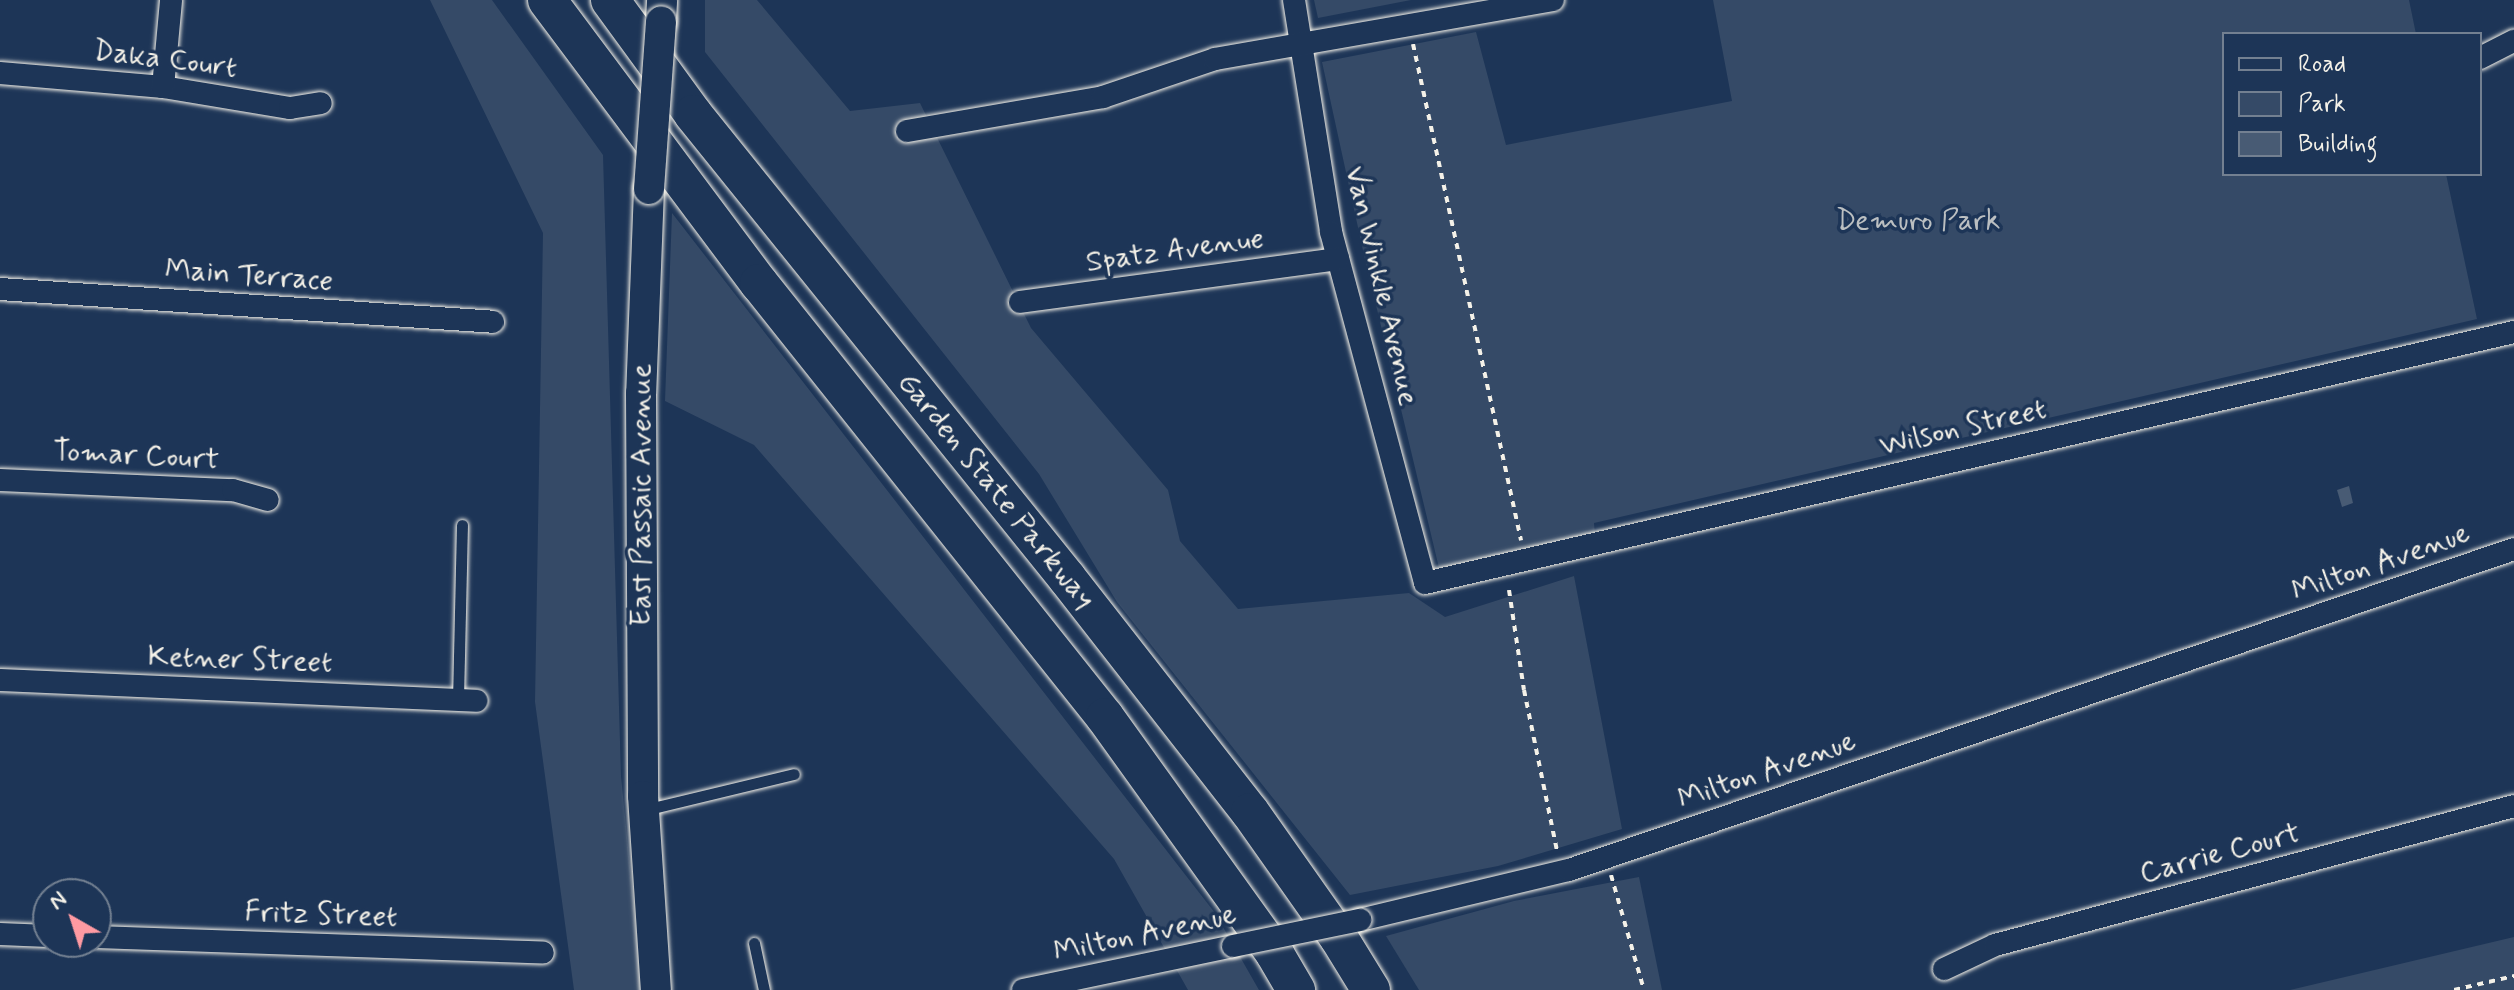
<!DOCTYPE html>
<html>
<head>
<meta charset="utf-8">
<style>
  body { margin:0 }
  #map { position:relative; width:2514px; height:990px; overflow:hidden; background:#1d3557; font-family:Mynerve,sans-serif }
  div>[style] { position:absolute }
  [style*='--x'] { left:calc(var(--x)*1px); top:calc(var(--y)*1px); width:calc(var(--w)*1px); rotate:calc(var(--a)*1deg) }
  .green>* { inset:0; background:#354a67 }
  .building>* { inset:0; background:#485b74 }
  .path>* { height:4px; margin-top:-2px; transform-origin:0; background:repeating-linear-gradient(90deg,#f4f1e8 0 6px,transparent 0 12px) }
  .roads { filter:drop-shadow(0 0 2px #f4f1e8) drop-shadow(0 0 2px #f4f1e8) }
  .service>* { height:11px; margin:-5.5px; padding:0 5.5px; transform-origin:5.5px; border-radius:5.5px; background:#1d3557 }
  .minor>* { height:22px; margin:-11px; padding:0 11px; transform-origin:11px; border-radius:11px; background:#1d3557 }
  .secondary>* { height:30px; margin:-15px; padding:0 15px; transform-origin:15px; border-radius:15px; background:#1d3557 }
  .motorway>* { height:38px; margin:-19px; padding:0 19px; transform-origin:19px; border-radius:19px; background:#1d3557 }
  .bridges { filter:drop-shadow(0 0 2px #f4f1e8) drop-shadow(0 0 2px #f4f1e8) }
  .minor-bridge>* { height:22px; margin:-11px; padding:0 11px; transform-origin:11px; border-radius:11px; background:#1d3557 }
  .secondary-bridge>* { height:30px; margin:-15px; padding:0 15px; transform-origin:15px; border-radius:15px; background:#1d3557 }
  span { translate:-50% -50%; white-space:nowrap; text-align:center; line-height:1.15; -webkit-text-stroke:7px #1d3557; paint-order:stroke }
  .street-label { font-size:30px; color:#f4f1e8 }
  .park-label { font-size:30px; color:#bbbfc1 }
  .legend { position:absolute; left:2222px; top:32px; width:260px; height:144px; box-sizing:border-box; background:#1d3557; border:2px solid #738091; margin:0; padding:10px 14px; list-style:none; font-size:24px; color:#f4f1e8 }
  .legend li { display:flex; align-items:center; gap:16px; height:40px }
  .legend b { width:40px; border:2px solid #738091 }
  .north { position:absolute; left:32px; top:878px; width:80px; height:80px; box-sizing:border-box; background:#1d3557; border:2px solid #738091; border-radius:50%; rotate:321deg; font-size:22px; font-weight:700; line-height:32px; text-align:center; color:#f4f1e8 }
  .north::after { content:''; display:block; margin:auto; width:28px; height:36px; background:#ff9aa2; clip-path:polygon(50% 0,100% 100%,50% 72%,0 100%) }
</style>
</head>
<body>
<div id="map">
  <div class="green">
    <i style="clip-path:polygon(430px 0,492px 0,603px 155px,621px 776px,642px 990px,574px 990px,535px 702px,543px 233px)"></i>
    <i style="clip-path:polygon(705px 0,757px 0,850px 111px,920px 103px,1031px 328px,1168px 490px,1180px 541px,1238px 609px,1409px 593px,1445px 617px,1574px 576px,1622px 829px,1498px 866px,1350px 895px,1117px 602px,1039px 474px,705px 52px)"></i>
    <i style="clip-path:polygon(1314px 0,1411px 0,1318px 18px)"></i>
    <i style="clip-path:polygon(1713px 0,2409px 0,2416px 34px,2224px 34px,2224px 174px,2446px 174px,2477px 319px,1594px 523px,1595px 535px,1440px 572px,1364px 255px,1322px 62px,1476px 32px,1506px 145px,1732px 101px)"></i>
    <i style="clip-path:polygon(672px 213px,1215px 913px,1259px 990px,1188px 990px,1114px 859px,754px 445px,665px 401px)"></i>
    <i style="clip-path:polygon(1639px 877px,1662px 990px,1419px 990px,1386px 936px,1514px 901px)"></i>
    <i style="clip-path:polygon(2514px 937px,2514px 990px,2290px 990px)"></i>
  </div>
  <div class="building">
    <i style="clip-path:polygon(2349px 486px,2353px 503px,2342px 507px,2337px 490px)"></i>
  </div>
  <div class="path">
    <i style="--x:1413;--y:44;--w:508;--a:77.72"></i>
    <i style="--x:1509;--y:590;--w:101;--a:81.5"></i>
    <i style="--x:1524;--y:690;--w:164;--a:78.4"></i>
    <i style="--x:1611;--y:875;--w:120;--a:74"></i>
    <i style="--x:2454;--y:990;--w:62;--a:-13.1"></i>
  </div>
  <div class="roads">
    <div class="service">
      <i style="--x:458;--y:700;--w:175;--a:-88.7"></i>
      <i style="--x:644;--y:810;--w:154;--a:-13.5"></i>
      <i style="--x:754;--y:943;--w:48;--a:78"></i>
    </div>
    <div class="minor">
      <i style="--x:1294;--y:0;--w:235;--a:80.9"></i>
      <i style="--x:1331;--y:232;--w:363;--a:75"></i>
      <i style="--x:1425;--y:583;--w:1118;--a:-12.98"></i>
      <i style="--x:2480;--y:58;--w:38;--a:-27"></i>
      <i style="--x:0;--y:73;--w:164;--a:4.9"></i>
      <i style="--x:163;--y:87;--w:129;--a:9.4"></i>
      <i style="--x:290;--y:108;--w:31;--a:-9"></i>
      <i style="--x:163;--y:87;--w:87;--a:-84.7"></i>
      <i style="--x:907;--y:131;--w:199;--a:-9.8"></i>
      <i style="--x:1103;--y:97;--w:118;--a:-18.7"></i>
      <i style="--x:1215;--y:59;--w:343;--a:-9.9"></i>
      <i style="--x:0;--y:289;--w:494;--a:3.8"></i>
      <i style="--x:1020;--y:302;--w:321;--a:-7.7"></i>
      <i style="--x:0;--y:480;--w:233;--a:2.5"></i>
      <i style="--x:233;--y:490;--w:36;--a:16"></i>
      <i style="--x:0;--y:680;--w:477;--a:2.5"></i>
      <i style="--x:1360;--y:920;--w:215;--a:-13.5"></i>
      <i style="--x:1569;--y:870;--w:998;--a:-18.76"></i>
      <i style="--x:0;--y:934;--w:48;--a:2.4"></i>
      <i style="--x:96;--y:937;--w:447;--a:2"></i>
      <i style="--x:1944;--y:969;--w:56;--a:-25.2"></i>
      <i style="--x:1995;--y:945;--w:537;--a:-14.99"></i>
      <i style="--x:1023;--y:990;--w:215;--a:-11.8"></i>
    </div>
    <div class="secondary">
      <i style="--x:661;--y:21;--w:21;--a:-87"></i>
      <i style="--x:649;--y:189;--w:204;--a:92.2"></i>
      <i style="--x:641;--y:393;--w:403;--a:89.7"></i>
      <i style="--x:643;--y:796;--w:194;--a:86.2"></i>
    </div>
    <div class="motorway">
      <i style="--x:547;--y:0;--w:354;--a:53.2"></i>
      <i style="--x:759;--y:283;--w:555;--a:51.44"></i>
      <i style="--x:1105;--y:717;--w:292;--a:54.3"></i>
      <i style="--x:1275;--y:954;--w:42;--a:59.7"></i>
      <i style="--x:610;--y:0;--w:141;--a:53.9"></i>
      <i style="--x:693;--y:114;--w:596;--a:51.13"></i>
      <i style="--x:1067;--y:578;--w:297;--a:52"></i>
      <i style="--x:1250;--y:812;--w:154;--a:54.8"></i>
      <i style="--x:1339;--y:938;--w:61;--a:58.4"></i>
    </div>
  </div>
  <div class="bridges">
    <div class="minor-bridge">
      <i style="--x:1233;--y:946;--w:130;--a:-11.6"></i>
    </div>
    <div class="secondary-bridge">
      <i style="--x:649;--y:189;--w:168;--a:-85.9"></i>
    </div>
  </div>
  <div class="street-label">
    <span style="left:165px;top:60px;rotate:7deg">Daka Court</span>
    <span style="left:1175px;top:251px;rotate:-8deg">Spatz Avenue</span>
    <span style="left:249px;top:276px;rotate:4deg">Main Terrace</span>
    <span style="left:1381px;top:286px;rotate:77deg">Van Winkle Avenue</span>
    <span style="left:1963px;top:428px;rotate:-13deg">Wilson Street</span>
    <span style="left:136px;top:456px;rotate:3deg">Tomar Court</span>
    <span style="left:996px;top:491px;rotate:51deg">Garden State Parkway</span>
    <span style="left:642px;top:495px;rotate:-90deg">East Passaic Avenue</span>
    <span style="left:2381px;top:563px;rotate:-19deg">Milton Avenue</span>
    <span style="left:240px;top:660px;rotate:2deg">Ketner Street</span>
    <span style="left:1767px;top:771px;rotate:-19deg">Milton Avenue</span>
    <span style="left:2220px;top:854px;rotate:-15deg">Carrie Court</span>
    <span style="left:321px;top:915px;rotate:2deg">Fritz Street</span>
    <span style="left:1145px;top:934px;rotate:-12deg">Milton Avenue</span>
  </div>
  <div class="park-label">
    <span style="left:1918px;top:221px">Demuro Park</span>
  </div>
  <ul class="legend">
  <li><b style="height:10px;background:#1d3557"></b>Road</li>
  <li><b style="height:22px;background:#354a67"></b>Park</li>
  <li><b style="height:22px;background:#485b74"></b>Building</li>
  </ul>
  <div class="north">N</div>
</div>
</body>
</html>
